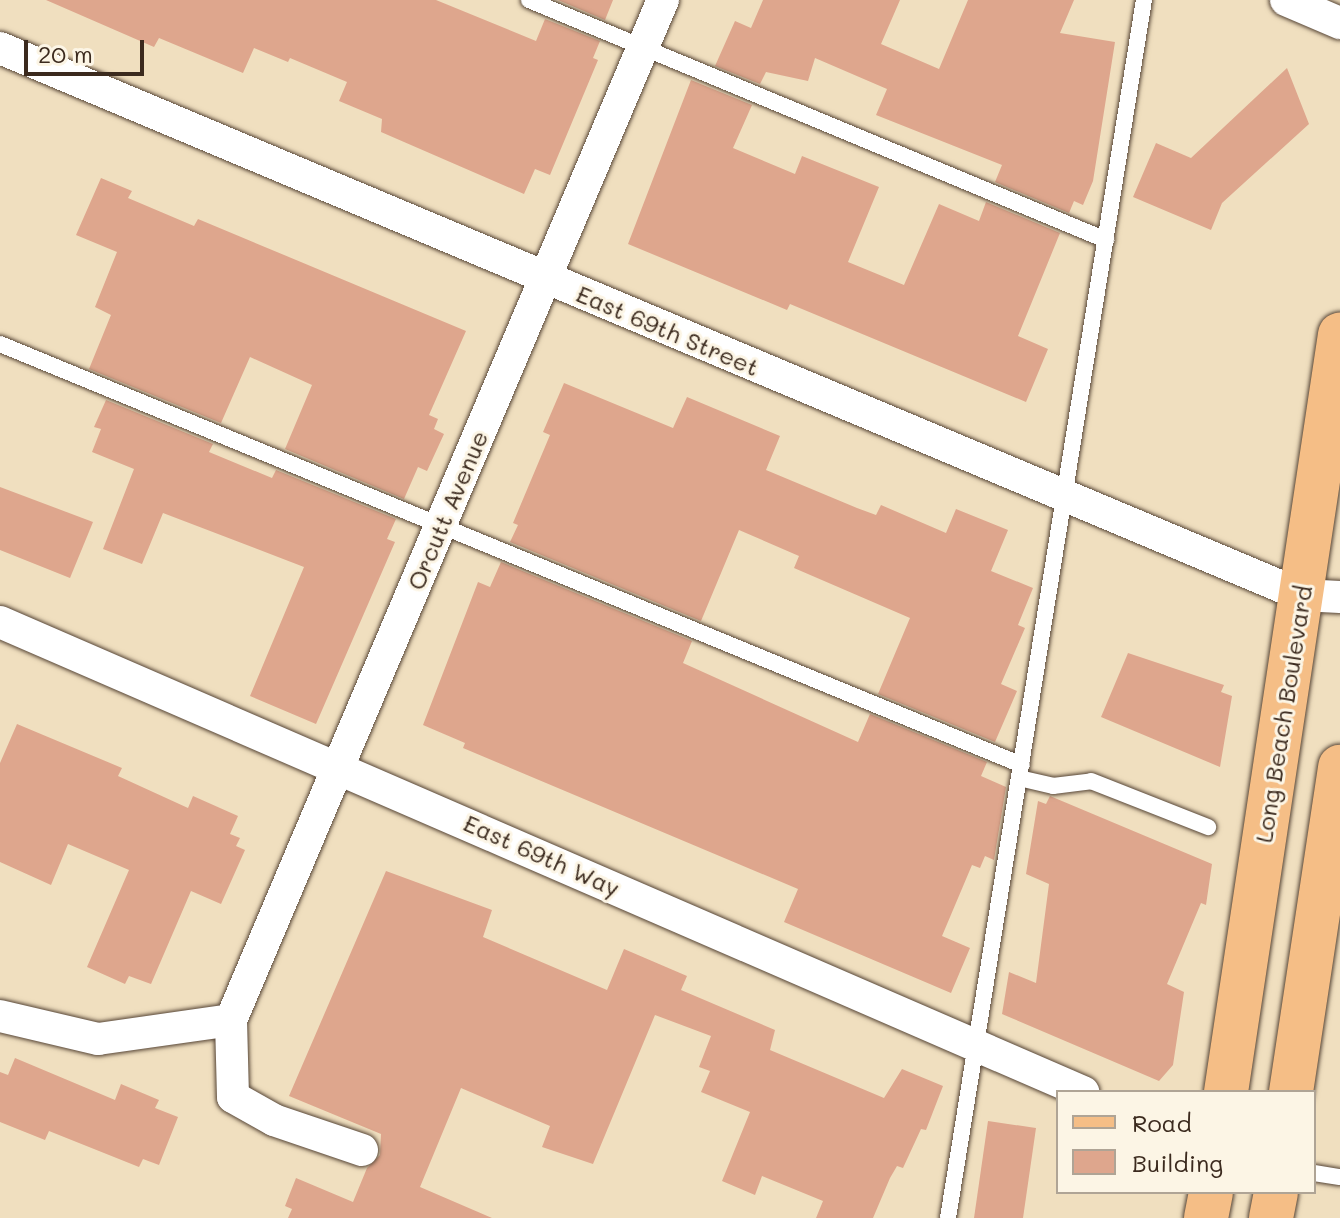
<!DOCTYPE html>
<html>
<head>
<meta charset="utf-8">
<style>
  body { margin:0 }
  #map { position:relative; width:1340px; height:1218px; overflow:hidden; background:#f0dfbf; font-family:Mali,sans-serif }
  div>[style] { position:absolute }
  [style*='--x'] { left:calc(var(--x)*1px); top:calc(var(--y)*1px); width:calc(var(--w)*1px); rotate:calc(var(--a)*1deg) }
  .building>* { inset:0; background:#dea68d }
  .roads { filter:drop-shadow(0 0 2px #564536) drop-shadow(0 0 2px #564536) }
  .service>* { height:16px; margin:-8px; padding:0 8px; transform-origin:8px; border-radius:8px; background:#fff }
  .minor>* { height:32px; margin:-16px; padding:0 16px; transform-origin:16px; border-radius:16px; background:#fff }
  .primary>* { height:44px; margin:-22px; padding:0 22px; transform-origin:22px; border-radius:22px; background:#f5be86 }
  span { translate:-50% -50%; white-space:nowrap; text-align:center; line-height:1.15; -webkit-text-stroke:6px #fcf5e5; paint-order:stroke }
  .street-label { font-size:24px; color:#3b2a1e }
  .legend { position:absolute; left:1056px; top:1090px; width:260px; height:104px; box-sizing:border-box; background:#fcf5e5; border:2px solid #afa495; margin:0; padding:10px 14px; list-style:none; font-size:24px; color:#3b2a1e }
  .legend li { display:flex; align-items:center; gap:16px; height:40px }
  .legend b { width:40px; border:2px solid #afa495 }
  .scale { position:absolute; left:24px; top:40px; width:120px; height:36px; box-sizing:border-box; border:4px solid #3b2a1e; border-top:0; padding-left:10px; font-size:24px; line-height:28px; white-space:nowrap; color:#3b2a1e; -webkit-text-stroke:6px #fcf5e5; paint-order:stroke }
</style>
</head>
<body>
<div id="map">
  <div class="building">
    <i style="clip-path:polygon(46px 0,436px 0,536px 41px,545px 19px,600px 41px,593px 58px,598px 60px,550px 175px,535px 169px,524px 194px,381px 132px,382px 119px,339px 101px,347px 82px,290px 58px,288px 62px,254px 48px,243px 73px,159px 38px,154px 47px)"></i>
    <i style="clip-path:polygon(558px 0,613px 0,605px 20px)"></i>
    <i style="clip-path:polygon(763px 0,900px 0,881px 44px,939px 69px,968px 0,1074px 0,1060px 33px,1115px 42px,1093px 181px,1083px 205px,1074px 201px,1069px 213px,995px 182px,1002px 165px,876px 115px,887px 89px,815px 58px,808px 81px,766px 72px,760px 84px,715px 66px,735px 21px,751px 28px)"></i>
    <i style="clip-path:polygon(1287px 68px,1309px 124px,1222px 203px,1211px 230px,1133px 197px,1156px 143px,1191px 158px)"></i>
    <i style="clip-path:polygon(691px 80px,752px 105px,733px 148px,795px 174px,802px 156px,879px 187px,848px 262px,904px 285px,939px 204px,979px 221px,986px 202px,1060px 233px,1018px 336px,1048px 349px,1026px 402px,790px 304px,787px 310px,628px 244px)"></i>
    <i style="clip-path:polygon(101px 178px,132px 191px,128px 198px,194px 226px,198px 219px,466px 331px,429px 415px,438px 419px,434px 429px,444px 434px,427px 471px,418px 467px,404px 499px,285px 449px,312px 385px,250px 357px,221px 423px,89px 369px,111px 315px,95px 307px,117px 252px,76px 235px)"></i>
    <i style="clip-path:polygon(564px 383px,673px 428px,687px 397px,780px 436px,766px 470px,857px 508px,876px 515px,881px 505px,946px 533px,956px 509px,1008px 530px,991px 571px,1033px 588px,1018px 625px,1025px 628px,1001px 684px,1017px 691px,995px 742px,878px 694px,910px 618px,794px 568px,799px 556px,739px 530px,701px 621px,510px 542px,518px 525px,513px 523px,550px 435px,543px 432px)"></i>
    <i style="clip-path:polygon(106px 400px,213px 444px,209px 452px,272px 478px,276px 470px,396px 519px,387px 539px,395px 542px,316px 724px,250px 696px,304px 567px,163px 513px,142px 564px,103px 549px,134px 469px,92px 452px,101px 429px,94px 427px)"></i>
    <i style="clip-path:polygon(0 487px,93px 522px,70px 578px,0 550px)"></i>
    <i style="clip-path:polygon(501px 562px,692px 641px,683px 663px,858px 742px,870px 714px,987px 762px,981px 776px,1006px 787px,994px 860px,985px 856px,980px 868px,972px 865px,942px 936px,970px 948px,951px 993px,784px 922px,798px 889px,463px 748px,465px 743px,423px 725px,478px 582px,490px 587px)"></i>
    <i style="clip-path:polygon(1128px 653px,1224px 685px,1221px 692px,1232px 696px,1220px 767px,1101px 717px)"></i>
    <i style="clip-path:polygon(17px 724px,122px 768px,118px 776px,188px 808px,193px 796px,238px 816px,230px 834px,240px 838px,236px 846px,245px 850px,221px 904px,191px 891px,151px 984px,129px 976px,125px 984px,87px 967px,129px 870px,68px 844px,51px 885px,0 862px,0 763px)"></i>
    <i style="clip-path:polygon(1050px 796px,1212px 864px,1206px 905px,1201px 903px,1167px 984px,1184px 992px,1173px 1065px,1159px 1081px,1002px 1014px,1009px 972px,1036px 983px,1049px 884px,1026px 874px,1038px 801px,1046px 804px)"></i>
    <i style="clip-path:polygon(386px 871px,492px 910px,483px 937px,607px 990px,624px 949px,687px 976px,681px 990px,775px 1030px,770px 1050px,884px 1098px,902px 1069px,943px 1086px,926px 1130px,921px 1129px,903px 1168px,897px 1166px,890px 1178px,873px 1218px,816px 1218px,823px 1201px,762px 1176px,755px 1195px,722px 1181px,750px 1112px,701px 1092px,710px 1071px,699px 1067px,711px 1036px,655px 1015px,593px 1164px,542px 1147px,550px 1126px,461px 1088px,420px 1187px,492px 1218px,288px 1218px,292px 1209px,285px 1206px,296px 1178px,353px 1202px,367px 1168px,380px 1155px,381px 1134px,289px 1096px)"></i>
    <i style="clip-path:polygon(15px 1058px,115px 1100px,121px 1084px,159px 1100px,155px 1108px,178px 1117px,159px 1165px,143px 1159px,139px 1167px,49px 1131px,45px 1140px,0 1122px,0 1072px,8px 1075px)"></i>
    <i style="clip-path:polygon(988px 1121px,1036px 1128px,1023px 1218px,974px 1218px)"></i>
  </div>
  <div class="roads">
    <div class="service">
      <i style="--x:529;--y:0;--w:625;--a:22.58"></i>
      <i style="--x:0;--y:344;--w:1105;--a:22.39"></i>
      <i style="--x:1019;--y:778;--w:35;--a:13"></i>
      <i style="--x:1053;--y:786;--w:38;--a:-7"></i>
      <i style="--x:1091;--y:781;--w:126;--a:21.5"></i>
      <i style="--x:1314;--y:1173;--w:26;--a:9"></i>
      <i style="--x:948;--y:1218;--w:1234;--a:-80.86"></i>
    </div>
    <div class="minor">
      <i style="--x:1286;--y:0;--w:59;--a:23.1"></i>
      <i style="--x:0;--y:48;--w:1411;--a:22.8"></i>
      <i style="--x:1301;--y:595;--w:39;--a:3"></i>
      <i style="--x:0;--y:622;--w:1181;--a:23.46"></i>
      <i style="--x:0;--y:1016;--w:101;--a:13.2"></i>
      <i style="--x:98;--y:1039;--w:134;--a:-8.1"></i>
      <i style="--x:362;--y:1150;--w:93;--a:-161.2"></i>
      <i style="--x:274;--y:1120;--w:47;--a:-150.7"></i>
      <i style="--x:233;--y:1097;--w:77;--a:-91.5"></i>
      <i style="--x:231;--y:1020;--w:1108;--a:-67.05"></i>
    </div>
    <div class="primary">
      <i style="--x:1226;--y:1092;--w:766;--a:-81.44"></i>
      <i style="--x:1291;--y:1092;--w:329;--a:-81.4"></i>
      <i style="--x:1206;--y:1218;--w:26;--a:-79"></i>
      <i style="--x:1271;--y:1218;--w:26;--a:-79"></i>
    </div>
  </div>
  <div class="street-label">
    <span style="left:668px;top:330px;rotate:23deg">East 69th Street</span>
    <span style="left:447px;top:510px;rotate:-67deg">Orcutt Avenue</span>
    <span style="left:1283px;top:714px;rotate:-81deg">Long Beach Boulevard</span>
    <span style="left:542px;top:855px;rotate:24deg">East 69th Way</span>
  </div>
  <ul class="legend">
  <li><b style="height:10px;background:#f5be86"></b>Road</li>
  <li><b style="height:22px;background:#dea68d"></b>Building</li>
  </ul>
  <div class="scale">20 m</div>
</div>
</body>
</html>
